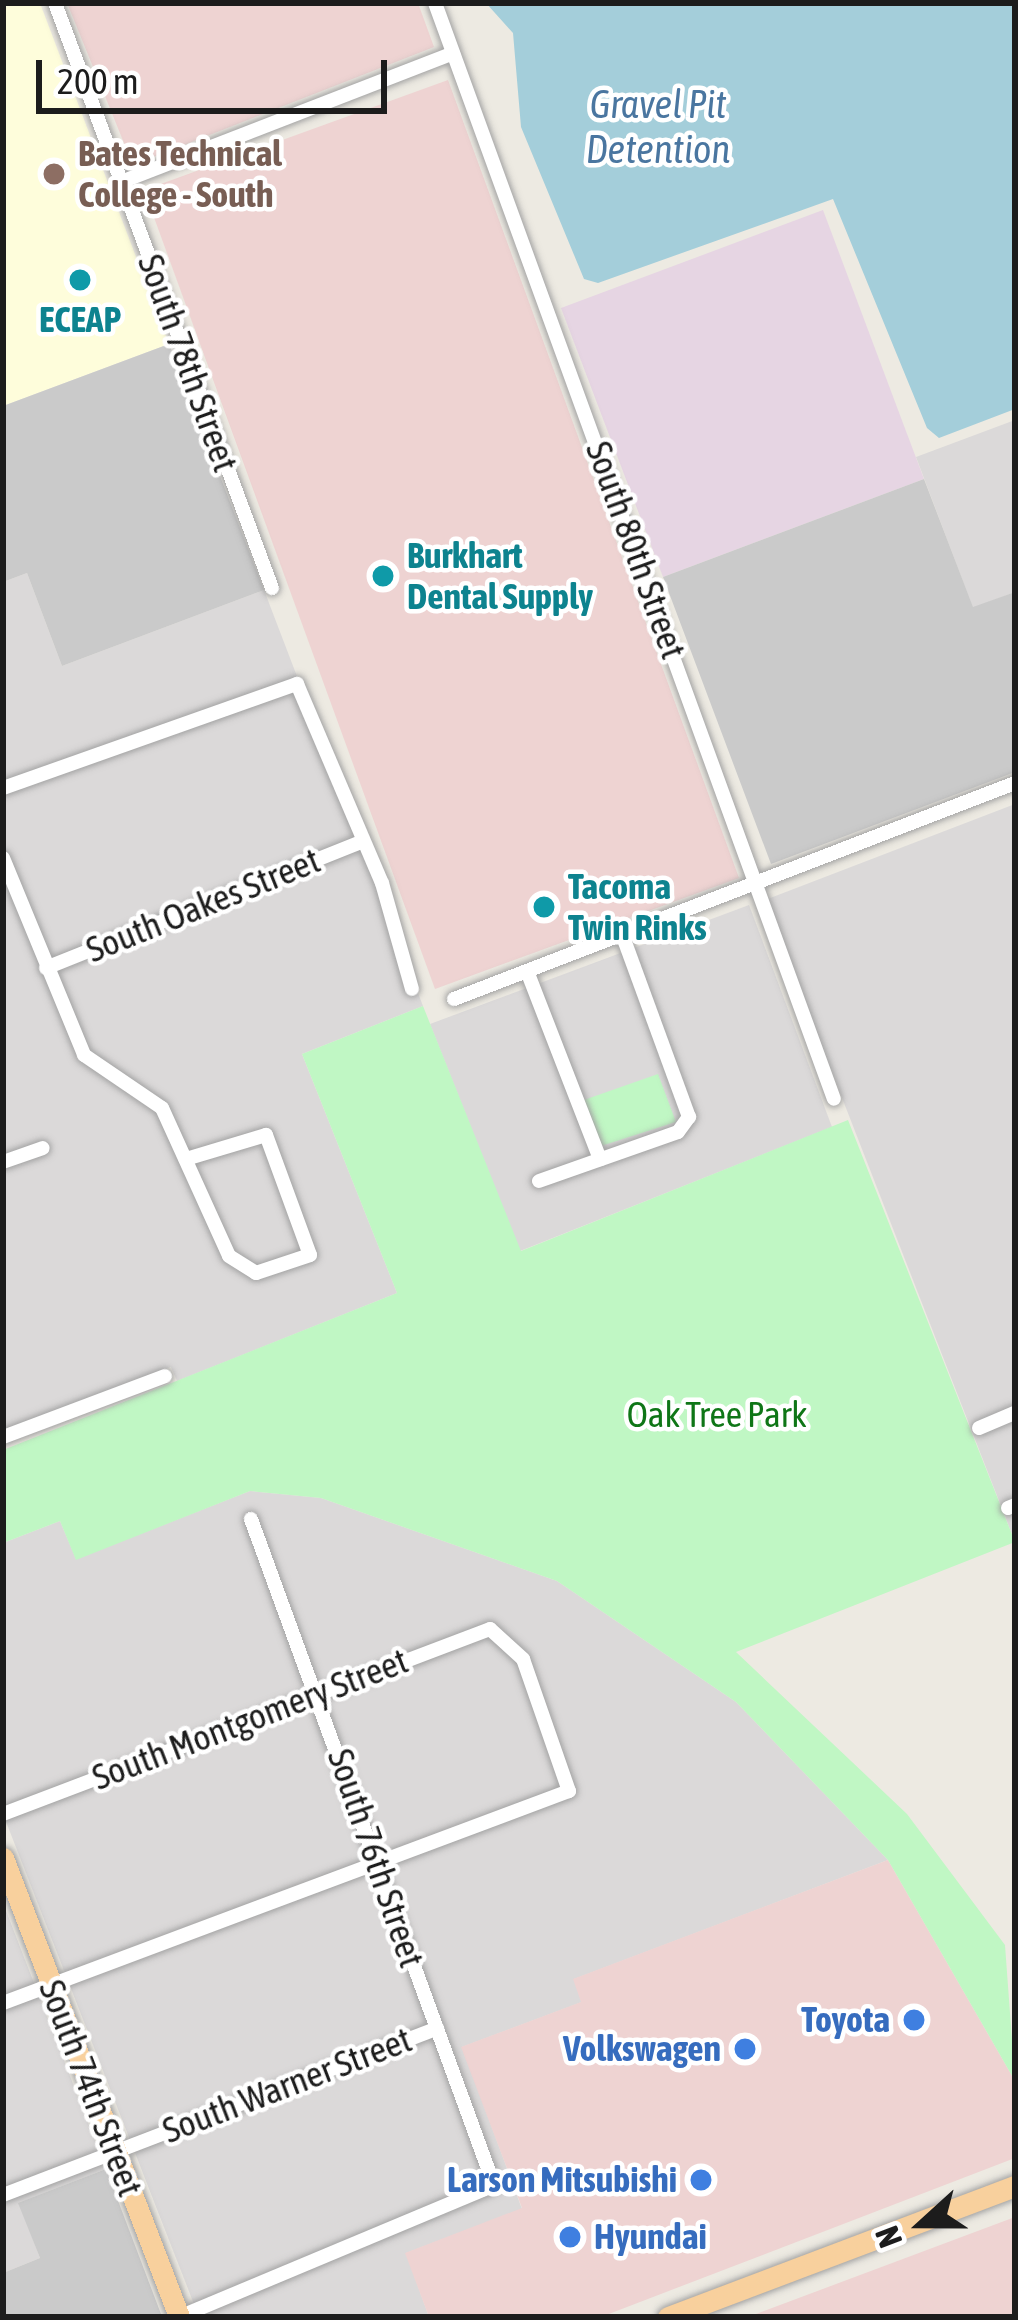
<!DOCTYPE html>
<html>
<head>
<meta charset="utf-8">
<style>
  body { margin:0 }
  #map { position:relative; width:1018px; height:2320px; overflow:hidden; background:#edeae2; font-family:"Asap Condensed",sans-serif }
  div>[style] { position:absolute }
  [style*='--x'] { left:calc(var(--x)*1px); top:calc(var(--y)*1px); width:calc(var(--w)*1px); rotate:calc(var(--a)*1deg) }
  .residential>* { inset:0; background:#dbd9d9 }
  .commercial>* { inset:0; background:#eed3d2 }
  .industrial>* { inset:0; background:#e6d5e3 }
  .education>* { inset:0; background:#fefddb }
  .religious>* { inset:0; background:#cacaca }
  .park>* { inset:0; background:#c0f7c4 }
  .water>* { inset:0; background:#a4ceda }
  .roads { filter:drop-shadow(0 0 3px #a3a3a3) drop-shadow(0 0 3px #a3a3a3) }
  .minor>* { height:14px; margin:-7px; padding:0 7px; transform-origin:7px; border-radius:7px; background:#fff }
  .primary>* { height:21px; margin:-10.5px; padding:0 10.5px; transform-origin:10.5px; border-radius:10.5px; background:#f8d09d }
  .dots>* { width:33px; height:33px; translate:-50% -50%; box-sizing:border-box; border:6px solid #fff; border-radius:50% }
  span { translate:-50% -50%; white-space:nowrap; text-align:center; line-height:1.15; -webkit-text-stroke:9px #fff; paint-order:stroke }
  .education-label { font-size:36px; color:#785e54; font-weight:700 }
  .left { translate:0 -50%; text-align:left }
  .culture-label { font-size:36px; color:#0d838f; font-weight:700 }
  .street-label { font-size:36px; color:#1c1c1c }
  .park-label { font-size:36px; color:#0f7617 }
  .shop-label { font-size:36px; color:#366cbe; font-weight:700 }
  .right { translate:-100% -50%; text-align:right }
  .water-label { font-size:39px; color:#4a76a0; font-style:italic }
  .frame { position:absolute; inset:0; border:6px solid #1c1c1c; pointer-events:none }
  .north { position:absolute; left:862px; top:2164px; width:120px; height:120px; -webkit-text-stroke:9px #fff; paint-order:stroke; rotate:249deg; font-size:33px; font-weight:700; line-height:48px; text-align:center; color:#1c1c1c }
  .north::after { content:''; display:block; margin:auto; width:42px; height:54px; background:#1c1c1c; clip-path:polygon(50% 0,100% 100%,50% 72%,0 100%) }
  .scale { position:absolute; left:36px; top:60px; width:351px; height:54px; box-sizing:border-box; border:6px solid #1c1c1c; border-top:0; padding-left:15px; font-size:36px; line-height:42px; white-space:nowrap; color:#1c1c1c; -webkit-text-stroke:9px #fff; paint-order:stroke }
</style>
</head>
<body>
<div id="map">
  <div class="residential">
    <i style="clip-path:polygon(1015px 420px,1015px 592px,973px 608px,916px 457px)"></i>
    <i style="clip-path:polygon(27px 573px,62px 666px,264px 590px,423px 1006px,302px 1054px,397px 1293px,177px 1381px,171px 1367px,3px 1430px,3px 582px)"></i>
    <i style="clip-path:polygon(1015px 804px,1015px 1542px,765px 900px)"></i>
    <i style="clip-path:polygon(749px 905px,832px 1127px,520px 1251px,430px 1024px)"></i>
    <i style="clip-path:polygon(250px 1491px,321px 1498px,557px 1581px,736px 1702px,888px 1860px,574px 1979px,582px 2002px,462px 2047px,522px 2209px,406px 2253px,429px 2317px,199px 2317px,3px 1814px,3px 1543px,60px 1521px,76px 1559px)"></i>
    <i style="clip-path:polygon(3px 1903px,106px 2169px,19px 2203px,40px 2258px,3px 2273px)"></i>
  </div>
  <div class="commercial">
    <i style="clip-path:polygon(67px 3px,418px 3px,434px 47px,133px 165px)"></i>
    <i style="clip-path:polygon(448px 80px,739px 878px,435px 989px,144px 190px)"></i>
    <i style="clip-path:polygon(888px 1860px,1015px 2081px,1015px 2158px,601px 2317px,429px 2317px,405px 2253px,522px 2208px,461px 2047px,581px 2002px,573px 1979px)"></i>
    <i style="clip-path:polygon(1015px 2217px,1015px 2317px,748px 2317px)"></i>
  </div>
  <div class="industrial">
    <i style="clip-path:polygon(823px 210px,924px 479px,663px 577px,561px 308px)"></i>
  </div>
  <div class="education">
    <i style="clip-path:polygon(3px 3px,40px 3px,169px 344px,3px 406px)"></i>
  </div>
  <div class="religious">
    <i style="clip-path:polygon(169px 344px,264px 590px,62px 666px,27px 573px,3px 582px,3px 406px)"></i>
    <i style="clip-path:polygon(924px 479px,973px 607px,1015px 592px,1015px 772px,771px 864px,663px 577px)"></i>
    <i style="clip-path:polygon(106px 2169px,161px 2314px,3px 2317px,3px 2273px,40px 2258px,18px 2203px)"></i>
  </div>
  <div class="park">
    <i style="clip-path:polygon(423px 1006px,521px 1251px,848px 1120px,1015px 1542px,736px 1652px,907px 1814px,1005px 1945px,1015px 2081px,888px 1860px,736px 1702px,557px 1581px,321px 1498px,250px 1491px,76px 1560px,60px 1521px,3px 1543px,3px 1450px,397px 1293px,302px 1054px)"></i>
    <i style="clip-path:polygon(658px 1074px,676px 1122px,601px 1146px,581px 1101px)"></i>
  </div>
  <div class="water">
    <i style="clip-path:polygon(486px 3px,1015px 3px,1015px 409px,939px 438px,927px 428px,833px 199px,598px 283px,584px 279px,521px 127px,513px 33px)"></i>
  </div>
  <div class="roads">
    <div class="minor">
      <i style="--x:55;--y:3;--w:624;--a:69.65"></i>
      <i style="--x:435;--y:3;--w:1166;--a:70"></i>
      <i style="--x:121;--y:182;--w:356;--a:-21.2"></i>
      <i style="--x:3;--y:788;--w:312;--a:-19.5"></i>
      <i style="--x:297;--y:684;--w:216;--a:66.9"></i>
      <i style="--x:382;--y:883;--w:110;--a:74.2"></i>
      <i style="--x:3;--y:858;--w:213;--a:67.6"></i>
      <i style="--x:84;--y:1055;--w:94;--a:34.2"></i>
      <i style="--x:162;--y:1108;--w:162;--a:65.6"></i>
      <i style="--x:229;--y:1256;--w:32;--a:32"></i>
      <i style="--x:256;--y:1273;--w:57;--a:-18.4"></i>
      <i style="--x:310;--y:1255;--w:128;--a:-110.1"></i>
      <i style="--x:266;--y:1135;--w:84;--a:163.3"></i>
      <i style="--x:46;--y:968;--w:339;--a:-21.8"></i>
      <i style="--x:527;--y:971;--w:202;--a:68.8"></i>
      <i style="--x:454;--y:999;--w:601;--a:-21.06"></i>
      <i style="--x:3;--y:1162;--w:42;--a:-19.3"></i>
      <i style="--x:539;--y:1181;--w:147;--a:-19.4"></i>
      <i style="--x:678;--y:1132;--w:19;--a:-54"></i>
      <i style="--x:689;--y:1117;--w:195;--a:-110.1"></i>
      <i style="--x:979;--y:1428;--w:39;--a:-23"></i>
      <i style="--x:3;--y:1437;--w:173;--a:-20.6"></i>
      <i style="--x:1008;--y:1508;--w:8;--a:-23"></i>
      <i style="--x:3;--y:1814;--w:521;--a:-20.8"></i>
      <i style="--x:490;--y:1629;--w:45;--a:42.3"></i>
      <i style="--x:523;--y:1659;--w:140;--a:70.8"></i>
      <i style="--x:569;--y:1791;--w:604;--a:159.47"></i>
      <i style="--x:3;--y:2195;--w:465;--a:-21"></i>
      <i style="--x:179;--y:2317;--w:342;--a:-22.7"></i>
      <i style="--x:494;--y:2185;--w:709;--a:-110.05"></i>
    </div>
    <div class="primary">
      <i style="--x:3;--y:1858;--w:492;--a:69"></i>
      <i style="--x:668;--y:2317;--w:371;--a:-20.7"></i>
    </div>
  </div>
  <div class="dots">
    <i style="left:54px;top:174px;background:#8d6e63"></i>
    <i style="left:80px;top:280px;background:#0f9aa8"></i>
    <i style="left:383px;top:576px;background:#0f9aa8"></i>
    <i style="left:544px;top:907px;background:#0f9aa8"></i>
    <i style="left:914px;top:2020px;background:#3f7fe0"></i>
    <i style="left:745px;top:2049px;background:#3f7fe0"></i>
    <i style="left:701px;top:2180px;background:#3f7fe0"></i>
    <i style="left:570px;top:2237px;background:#3f7fe0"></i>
  </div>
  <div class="education-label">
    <span class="left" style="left:78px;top:174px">Bates Technical<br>College - South</span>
  </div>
  <div class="culture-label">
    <span style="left:80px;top:320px">ECEAP</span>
    <span class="left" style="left:407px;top:576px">Burkhart<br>Dental Supply</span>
    <span class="left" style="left:568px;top:907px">Tacoma<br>Twin Rinks</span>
  </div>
  <div class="street-label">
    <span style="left:188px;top:363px;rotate:70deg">South 78th Street</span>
    <span style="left:636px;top:550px;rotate:70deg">South 80th Street</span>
    <span style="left:203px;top:905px;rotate:-22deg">South Oakes Street</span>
    <span style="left:250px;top:1719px;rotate:-21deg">South Montgomery Street</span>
    <span style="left:376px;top:1858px;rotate:71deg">South 76th Street</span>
    <span style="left:287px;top:2085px;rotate:-21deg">South Warner Street</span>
    <span style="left:91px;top:2088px;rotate:69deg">South 74th Street</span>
  </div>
  <div class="park-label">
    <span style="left:717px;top:1415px">Oak Tree Park</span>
  </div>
  <div class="shop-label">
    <span class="right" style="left:890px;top:2020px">Toyota</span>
    <span class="right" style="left:721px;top:2049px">Volkswagen</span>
    <span class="right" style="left:677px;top:2180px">Larson Mitsubishi</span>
    <span class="left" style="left:594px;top:2237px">Hyundai</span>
  </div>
  <div class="water-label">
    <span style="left:658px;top:127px">Gravel Pit<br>Detention</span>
  </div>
  <div class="frame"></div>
  <div class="north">N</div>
  <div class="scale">200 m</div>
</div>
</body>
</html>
